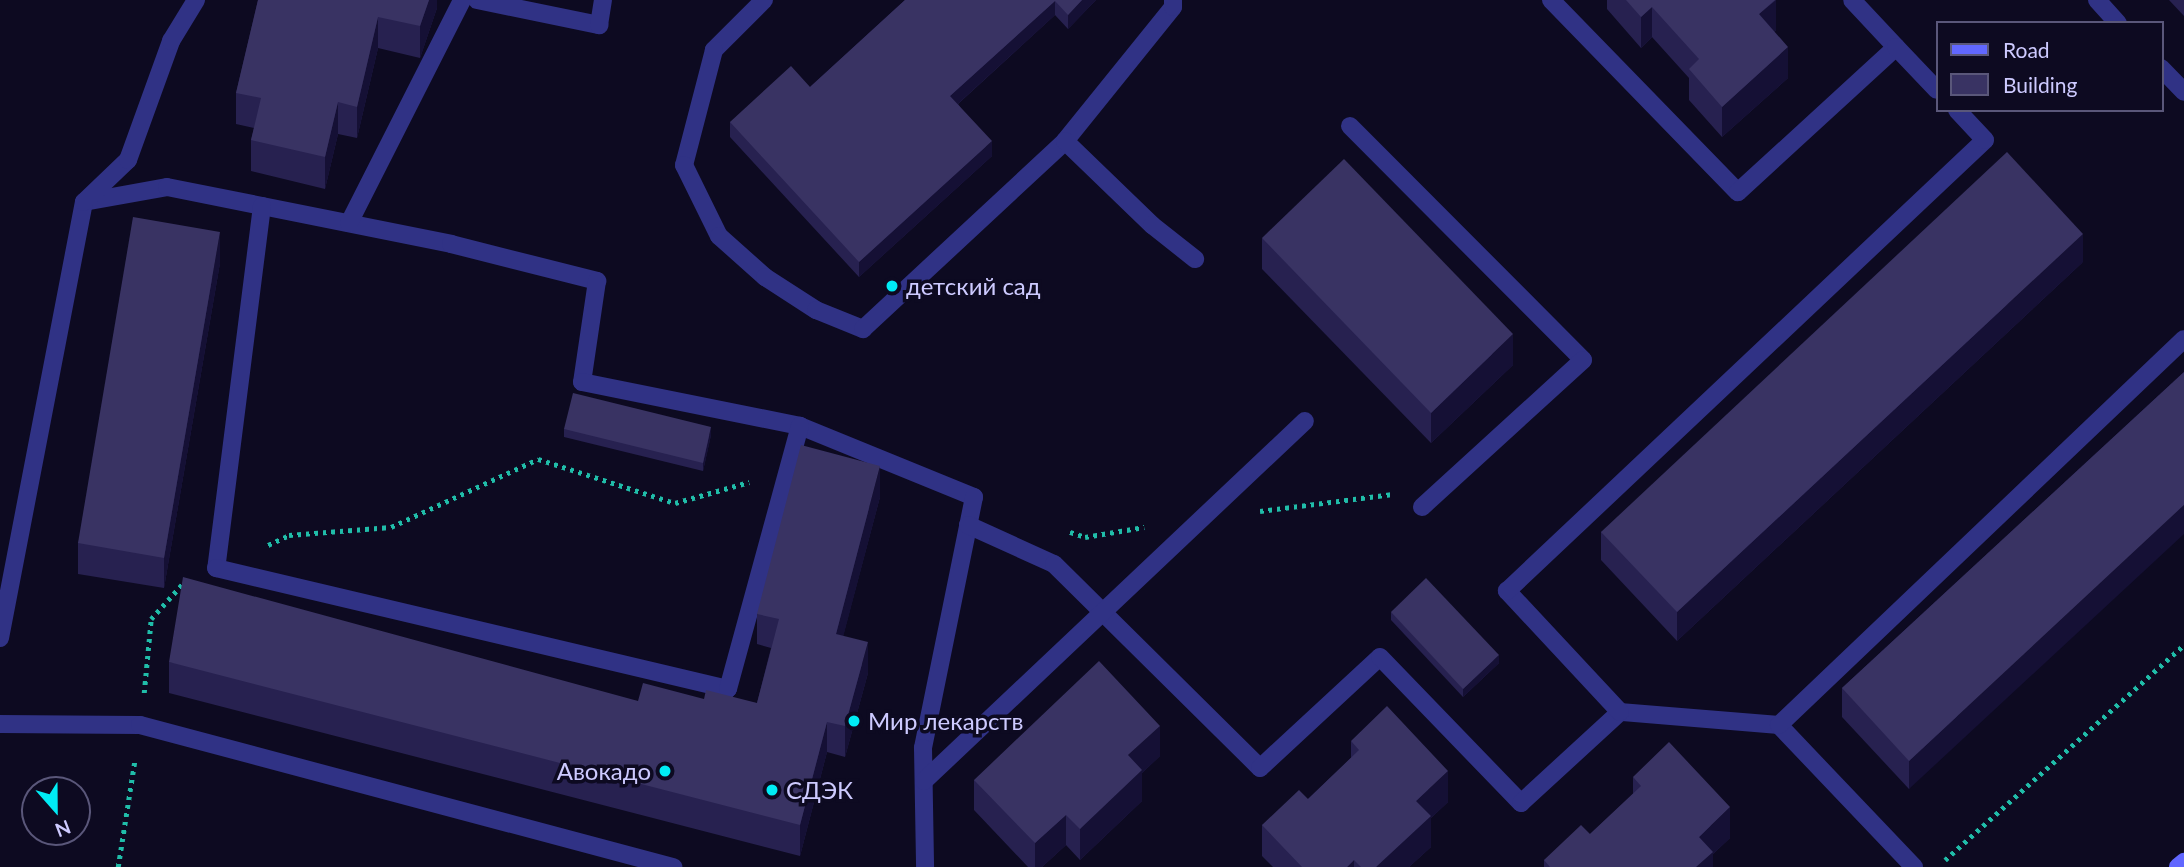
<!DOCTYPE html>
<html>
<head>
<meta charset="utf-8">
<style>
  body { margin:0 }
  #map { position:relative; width:2184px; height:867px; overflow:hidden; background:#0d0a21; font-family:Lato,sans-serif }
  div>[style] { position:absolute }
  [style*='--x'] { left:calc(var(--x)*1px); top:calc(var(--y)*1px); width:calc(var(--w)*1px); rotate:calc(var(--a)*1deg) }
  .path>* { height:4.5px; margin-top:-2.25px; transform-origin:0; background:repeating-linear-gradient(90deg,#20bda9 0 3.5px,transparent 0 8.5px) }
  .lane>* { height:18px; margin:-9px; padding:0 9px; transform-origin:9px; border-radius:9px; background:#303285 }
  .secondary>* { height:18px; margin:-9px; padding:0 9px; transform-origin:9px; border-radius:9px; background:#6167ff }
  .wall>* { inset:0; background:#272150 }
  .shaded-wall>* { inset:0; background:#151035 }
  .building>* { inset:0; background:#393363 }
  .dots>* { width:19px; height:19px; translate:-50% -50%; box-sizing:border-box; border:4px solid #0d0a21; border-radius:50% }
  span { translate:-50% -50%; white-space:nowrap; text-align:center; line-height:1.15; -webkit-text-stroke:7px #0d0a21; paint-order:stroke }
  .poi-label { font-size:24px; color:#cdcaff }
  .left { translate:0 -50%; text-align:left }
  .right { translate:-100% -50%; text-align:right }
  .legend { position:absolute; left:1936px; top:21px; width:228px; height:91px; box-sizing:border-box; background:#0d0a21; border:2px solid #5a577a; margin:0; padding:9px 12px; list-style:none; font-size:21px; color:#cdcaff }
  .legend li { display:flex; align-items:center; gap:14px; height:35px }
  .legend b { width:35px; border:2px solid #5a577a }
  .north { position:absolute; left:21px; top:776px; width:70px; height:70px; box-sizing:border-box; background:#0d0a21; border:2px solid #5a577a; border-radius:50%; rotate:159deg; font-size:19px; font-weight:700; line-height:28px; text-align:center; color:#cdcaff }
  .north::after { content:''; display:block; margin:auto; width:24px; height:32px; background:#00ecf5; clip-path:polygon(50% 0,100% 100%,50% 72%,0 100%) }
</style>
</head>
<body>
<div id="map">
  <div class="path">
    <i style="--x:1260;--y:511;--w:134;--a:-7.3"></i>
    <i style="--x:1070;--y:532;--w:16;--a:18"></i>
    <i style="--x:1085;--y:537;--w:60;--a:-9.6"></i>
    <i style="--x:268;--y:545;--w:23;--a:-25"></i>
    <i style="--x:289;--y:535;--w:102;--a:-4.5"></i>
    <i style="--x:391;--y:527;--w:162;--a:-24.8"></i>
    <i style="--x:538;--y:459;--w:144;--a:17.8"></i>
    <i style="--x:675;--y:503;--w:77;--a:-15.8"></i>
    <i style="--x:144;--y:693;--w:74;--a:-84.6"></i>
    <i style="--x:151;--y:619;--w:52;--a:-48.1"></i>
    <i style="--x:1945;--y:860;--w:321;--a:-42"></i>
    <i style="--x:118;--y:867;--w:110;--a:-81.1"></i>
  </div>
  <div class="lane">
    <i style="--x:477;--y:0;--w:125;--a:11.6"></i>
    <i style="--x:599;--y:25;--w:25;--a:-81"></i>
    <i style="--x:764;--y:0;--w:71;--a:135"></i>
    <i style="--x:714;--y:50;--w:119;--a:104.6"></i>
    <i style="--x:684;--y:165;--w:79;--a:63.8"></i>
    <i style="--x:719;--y:236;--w:62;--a:41.7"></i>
    <i style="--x:765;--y:277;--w:61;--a:32.9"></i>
    <i style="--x:816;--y:310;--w:51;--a:22"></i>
    <i style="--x:863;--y:329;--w:276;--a:-42.9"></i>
    <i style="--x:1065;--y:141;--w:172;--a:-51.1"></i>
    <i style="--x:1173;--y:7;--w:7;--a:-90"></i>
    <i style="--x:1551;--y:0;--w:268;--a:45.8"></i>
    <i style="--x:1738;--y:192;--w:214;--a:-42.5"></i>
    <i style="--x:1896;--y:47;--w:64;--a:-133.1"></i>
    <i style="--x:2097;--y:0;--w:31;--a:48"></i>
    <i style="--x:1896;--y:47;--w:59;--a:46.4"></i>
    <i style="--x:2161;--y:68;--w:33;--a:46"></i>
    <i style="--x:1350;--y:126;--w:330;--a:45.1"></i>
    <i style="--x:1583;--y:360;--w:218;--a:137.6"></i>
    <i style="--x:1065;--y:141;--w:121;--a:44"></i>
    <i style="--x:1152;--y:225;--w:55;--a:38.3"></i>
    <i style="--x:84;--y:202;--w:84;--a:-10.2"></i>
    <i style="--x:167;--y:187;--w:290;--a:11.3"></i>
    <i style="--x:451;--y:244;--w:151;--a:14.2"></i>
    <i style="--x:597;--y:281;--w:102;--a:98.4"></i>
    <i style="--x:582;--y:382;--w:222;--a:11.4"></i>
    <i style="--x:800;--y:426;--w:188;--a:22.2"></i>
    <i style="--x:974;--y:497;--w:256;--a:101.5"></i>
    <i style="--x:923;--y:748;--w:119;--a:89"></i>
    <i style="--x:262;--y:206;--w:365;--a:97.2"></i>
    <i style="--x:216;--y:568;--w:526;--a:13.3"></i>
    <i style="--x:728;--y:689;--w:273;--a:-74.7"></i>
    <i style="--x:349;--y:223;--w:250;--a:-63.1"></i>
    <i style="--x:968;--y:525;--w:94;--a:24.4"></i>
    <i style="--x:1054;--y:564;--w:290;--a:44.7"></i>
    <i style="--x:1260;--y:768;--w:163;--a:-42.8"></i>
    <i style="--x:1380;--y:657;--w:203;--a:46"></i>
    <i style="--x:1521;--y:803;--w:134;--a:-42.6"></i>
    <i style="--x:0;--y:638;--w:444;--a:-79.1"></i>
    <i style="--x:84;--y:202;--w:61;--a:-43.7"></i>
    <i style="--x:128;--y:160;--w:127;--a:-70.1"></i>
    <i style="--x:171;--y:41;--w:48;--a:-58.6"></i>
    <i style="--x:0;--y:724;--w:140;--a:0.4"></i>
    <i style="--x:140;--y:725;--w:552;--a:14.92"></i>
    <i style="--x:1779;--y:725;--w:160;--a:-175.3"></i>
    <i style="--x:1620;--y:712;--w:166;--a:-133"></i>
    <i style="--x:1507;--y:591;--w:657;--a:-43.34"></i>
    <i style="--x:1985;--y:140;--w:41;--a:-133"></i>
    <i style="--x:924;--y:781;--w:524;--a:-43.38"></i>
    <i style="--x:1914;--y:867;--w:196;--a:-133.6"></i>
    <i style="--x:1779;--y:725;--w:559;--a:-43.62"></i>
  </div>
  <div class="secondary">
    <i style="--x:2178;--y:867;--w:8;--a:-40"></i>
  </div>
  <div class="wall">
    <i style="clip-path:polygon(258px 0,437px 0,437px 8px,420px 58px,378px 48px,357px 138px,338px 134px,325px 189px,251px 171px,251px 140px,254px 128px,236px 124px,236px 93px)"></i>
    <i style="clip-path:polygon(905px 0,1096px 0,1068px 29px,1055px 15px,958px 104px,992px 156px,859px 277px,730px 137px,730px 122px,810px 87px)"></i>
    <i style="clip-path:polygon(1607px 0,1776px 0,1776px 30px,1774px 32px,1788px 78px,1722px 137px,1689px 100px,1689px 78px,1652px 37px,1641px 48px,1607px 9px)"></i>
    <i style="clip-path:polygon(2169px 0,2184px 0,2184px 16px)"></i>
    <i style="clip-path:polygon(1262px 238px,1513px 365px,1431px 443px,1262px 269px)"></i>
    <i style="clip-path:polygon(2083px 262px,1677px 641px,1601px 560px,1601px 532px)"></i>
    <i style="clip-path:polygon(220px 263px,164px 588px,78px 574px,78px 543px)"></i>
    <i style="clip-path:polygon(2184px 372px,1909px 789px,1842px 717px,1842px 688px)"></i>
    <i style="clip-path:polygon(564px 429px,711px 435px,703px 471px,564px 437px)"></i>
    <i style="clip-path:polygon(880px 497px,843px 636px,868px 673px,845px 757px,827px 752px,800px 856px,169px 693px,169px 662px,638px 701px,704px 699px,757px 703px,771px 648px,757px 644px,757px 614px)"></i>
    <i style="clip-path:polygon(1391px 612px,1499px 663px,1463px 697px,1391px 620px)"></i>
    <i style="clip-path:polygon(1351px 741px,1448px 802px,1431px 818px,1431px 847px,1409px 867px,1273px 867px,1262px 856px,1262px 825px,1308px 799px,1351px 758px)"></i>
    <i style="clip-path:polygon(1160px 756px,1142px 773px,1142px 801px,1080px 860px,1066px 845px,1042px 867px,1028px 867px,974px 810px,974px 780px)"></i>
    <i style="clip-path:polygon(1633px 777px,1730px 838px,1713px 854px,1713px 867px,1544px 867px,1544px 860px,1590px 834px,1633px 794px)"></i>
  </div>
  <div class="shaded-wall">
    <i style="clip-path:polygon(429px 0,437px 0,437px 8px,420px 58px,420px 26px)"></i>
    <i style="clip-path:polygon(1082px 0,1096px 0,1068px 29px,1068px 15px)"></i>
    <i style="clip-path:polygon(1776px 0,1776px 30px,1759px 45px,1759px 14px)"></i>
    <i style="clip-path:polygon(1055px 1px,1055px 15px,950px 111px,950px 96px)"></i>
    <i style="clip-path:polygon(1652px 7px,1652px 37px,1641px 48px,1641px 17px)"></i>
    <i style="clip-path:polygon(378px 17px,378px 48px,357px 138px,357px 107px)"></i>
    <i style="clip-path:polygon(1788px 47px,1788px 78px,1722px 137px,1722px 107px)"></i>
    <i style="clip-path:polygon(338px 102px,338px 134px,325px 189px,325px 157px)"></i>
    <i style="clip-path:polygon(992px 141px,992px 156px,859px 277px,859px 262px)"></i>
    <i style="clip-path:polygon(220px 232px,220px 263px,164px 588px,164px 558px)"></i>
    <i style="clip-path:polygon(2083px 234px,2083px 262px,1677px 641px,1677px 612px)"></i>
    <i style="clip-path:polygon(1513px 334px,1513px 365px,1431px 443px,1431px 413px)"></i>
    <i style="clip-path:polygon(711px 427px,711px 435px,703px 471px,703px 463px)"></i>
    <i style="clip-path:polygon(880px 466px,880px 497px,836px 664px,836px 634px)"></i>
    <i style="clip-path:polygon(2184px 505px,2184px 534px,1909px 789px,1909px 761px)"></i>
    <i style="clip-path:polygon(868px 642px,868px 673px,845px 757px,845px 726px)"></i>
    <i style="clip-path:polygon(1499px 655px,1499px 663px,1463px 697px,1463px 689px)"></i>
    <i style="clip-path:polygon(827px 722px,827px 752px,800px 856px,800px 825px)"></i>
    <i style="clip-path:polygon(1160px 726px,1160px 756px,1142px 773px,1142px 801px,1080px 860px,1080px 829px,1128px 755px)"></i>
    <i style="clip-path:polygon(1448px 771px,1448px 802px,1431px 818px,1431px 847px,1409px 867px,1376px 867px,1416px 801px)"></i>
    <i style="clip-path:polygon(1730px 807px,1730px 838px,1713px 854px,1713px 867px,1696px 867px,1699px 837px)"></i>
    <i style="clip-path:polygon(1066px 815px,1066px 845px,1042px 867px,1035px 867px,1035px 843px)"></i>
    <i style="clip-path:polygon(1354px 860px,1354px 867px,1347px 867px)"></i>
  </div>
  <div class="building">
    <i style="clip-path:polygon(258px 0,429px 0,420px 26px,378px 17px,357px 107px,338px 102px,325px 157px,251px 140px,261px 98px,236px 93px)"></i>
    <i style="clip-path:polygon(905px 0,1082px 0,1068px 15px,1055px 1px,950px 96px,992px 141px,859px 262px,730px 122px,791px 66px,810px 87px)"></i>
    <i style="clip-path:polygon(1626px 0,1775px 0,1759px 14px,1788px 47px,1722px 107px,1689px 69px,1699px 59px,1652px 7px,1641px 17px)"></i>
    <i style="clip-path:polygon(2007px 152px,2083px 234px,1677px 612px,1601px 532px)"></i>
    <i style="clip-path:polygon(1344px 159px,1513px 334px,1431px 413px,1262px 238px)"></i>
    <i style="clip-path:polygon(133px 217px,220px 232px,164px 558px,78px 543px)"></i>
    <i style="clip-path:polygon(2184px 372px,2184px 505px,1909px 761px,1842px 688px)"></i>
    <i style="clip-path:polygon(573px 393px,711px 427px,703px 463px,564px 429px)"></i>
    <i style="clip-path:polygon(801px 445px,880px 466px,836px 634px,868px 642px,845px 726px,827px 722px,800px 825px,169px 662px,183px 577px,638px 701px,643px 683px,704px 699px,706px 690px,757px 703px,779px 619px,757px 614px)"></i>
    <i style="clip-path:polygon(1426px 578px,1499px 655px,1463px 689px,1391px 612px)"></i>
    <i style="clip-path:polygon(1099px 661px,1160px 726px,1128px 755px,1142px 770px,1080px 829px,1066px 815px,1035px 843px,974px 780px)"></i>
    <i style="clip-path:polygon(1387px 706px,1448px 771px,1416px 801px,1431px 816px,1376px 867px,1361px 867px,1354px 860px,1347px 867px,1302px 867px,1262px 825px,1299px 790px,1308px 799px,1359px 750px,1351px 741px)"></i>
    <i style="clip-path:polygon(1669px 742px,1730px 807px,1699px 837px,1713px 852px,1696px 867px,1550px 867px,1544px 860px,1581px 825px,1590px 834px,1641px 786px,1633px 777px)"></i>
  </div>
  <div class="dots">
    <i style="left:892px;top:286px;background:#00ecf5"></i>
    <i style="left:854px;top:721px;background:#00ecf5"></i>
    <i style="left:665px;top:771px;background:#00ecf5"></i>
    <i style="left:772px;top:790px;background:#00ecf5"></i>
  </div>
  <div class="poi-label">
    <span class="left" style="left:906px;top:286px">детский сад</span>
    <span class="left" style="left:868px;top:721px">Мир лекарств</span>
    <span class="right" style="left:651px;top:771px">Авокадо</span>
    <span class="left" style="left:786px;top:790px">СДЭК</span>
  </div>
  <ul class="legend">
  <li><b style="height:9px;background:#6167ff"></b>Road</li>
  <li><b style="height:19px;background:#393363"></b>Building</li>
  </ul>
  <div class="north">N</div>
</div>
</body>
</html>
